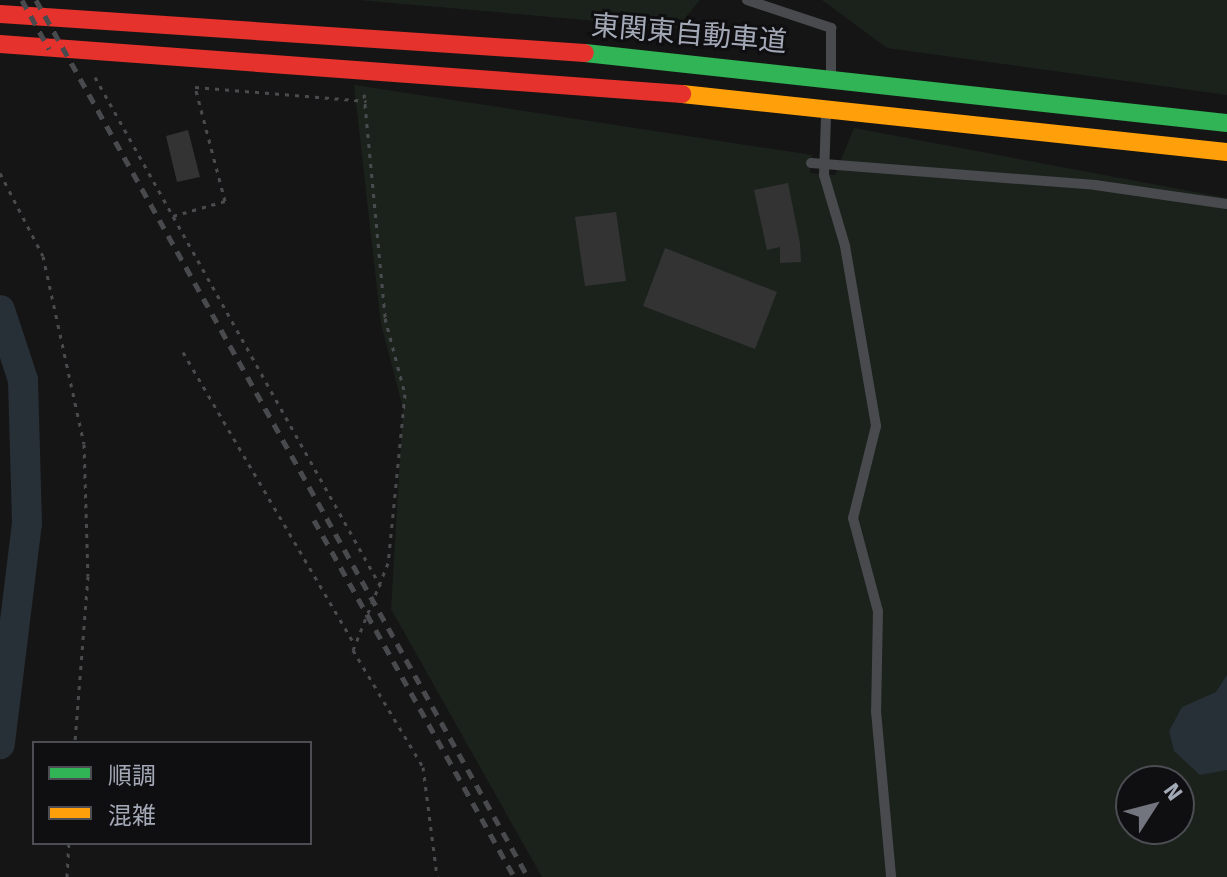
<!DOCTYPE html>
<html>
<head>
<meta charset="utf-8">
<style>
  body { margin:0 }
  #map { position:relative; width:1227px; height:877px; overflow:hidden; background:#151515; font-family:"Fira Sans","Noto Sans JP",sans-serif }
  div>[style] { position:absolute }
  [style*='--x'] { left:calc(var(--x)*1px); top:calc(var(--y)*1px); width:calc(var(--w)*1px); rotate:calc(var(--a)*1deg) }
  .green>* { inset:0; background:#1b221c }
  .water>* { inset:0; background:#272f37 }
  .river>* { height:30px; margin:-15px; padding:0 15px; transform-origin:15px; border-radius:15px; background:#272f37 }
  .building>* { inset:0; background:#333334 }
  .path>* { height:3px; margin-top:-1.5px; transform-origin:0; background:repeating-linear-gradient(90deg,#4a4b4f 0 4px,transparent 0 10px) }
  .lane>* { height:10px; margin:-5px; padding:0 5px; transform-origin:5px; border-radius:5px; background:#484a4e }
  .fast>* { height:18px; margin:-9px; padding:0 9px; transform-origin:9px; border-radius:9px; background:#30b455 }
  .slow>* { height:18px; margin:-9px; padding:0 9px; transform-origin:9px; border-radius:9px; background:#ff9f0a }
  .jam>* { height:18px; margin:-9px; padding:0 9px; transform-origin:9px; border-radius:9px; background:#e5322d }
  .rail>* { height:5px; margin-top:-2.5px; transform-origin:0; background:repeating-linear-gradient(90deg,#484a4d 0 10px,transparent 0 18px) }
  span { translate:-50% -50%; white-space:nowrap; text-align:center; line-height:1.15; -webkit-text-stroke:6px #0f0f11; paint-order:stroke }
  .street-label { font-size:28px; color:#a4a9b7 }
  .legend { position:absolute; left:32px; top:741px; width:280px; height:104px; box-sizing:border-box; background:#0f0f11; border:2px solid #4b4d53; margin:0; padding:10px 14px; list-style:none; font-size:24px; color:#a4a9b7 }
  .legend li { display:flex; align-items:center; gap:16px; height:40px }
  .legend b { width:40px; border:2px solid #4b4d53 }
  .north { position:absolute; left:1115px; top:765px; width:80px; height:80px; box-sizing:border-box; background:#0f0f11; border:2px solid #4b4d53; border-radius:50%; rotate:54deg; font-size:22px; font-weight:700; line-height:32px; text-align:center; color:#a4a9b7 }
  .north::after { content:''; display:block; margin:auto; width:28px; height:36px; background:#72757e; clip-path:polygon(50% 0,100% 100%,50% 72%,0 100%) }
</style>
</head>
<body>
<div id="map">
  <div class="green">
    <i style="clip-path:polygon(358px 0,700px 0,677px 28px)"></i>
    <i style="clip-path:polygon(822px 0,1227px 0,1227px 95px,887px 48px)"></i>
    <i style="clip-path:polygon(evenodd,354px 85px,812px 155px,810px 173px,835px 175px,854px 128px,1227px 198px,1227px 877px,542px 877px,391px 609px,403px 408px,381px 324px,354px 85px,1131px 781px,1179px 781px,1179px 829px,1131px 829px,1131px 781px)"></i>
  </div>
  <div class="water">
    <i style="clip-path:polygon(1227px 675px,1227px 770px,1200px 775px,1174px 751px,1169px 731px,1182px 707px,1216px 692px)"></i>
  </div>
  <div class="river">
    <i style="--x:0;--y:310;--w:74;--a:71.8"></i>
    <i style="--x:23;--y:380;--w:143;--a:88.4"></i>
    <i style="--x:27;--y:523;--w:223;--a:97"></i>
  </div>
  <div class="building">
    <i style="clip-path:polygon(188px 130px,200px 177px,177px 182px,166px 136px)"></i>
    <i style="clip-path:polygon(788px 183px,800px 243px,801px 262px,780px 263px,780px 247px,767px 250px,754px 190px)"></i>
    <i style="clip-path:polygon(616px 212px,626px 281px,585px 286px,575px 217px)"></i>
    <i style="clip-path:polygon(665px 248px,777px 292px,755px 349px,643px 306px)"></i>
  </div>
  <div class="path">
    <i style="--x:95;--y:77;--w:585;--a:60.72"></i>
    <i style="--x:364;--y:94;--w:225;--a:84.6"></i>
    <i style="--x:385;--y:318;--w:79;--a:75.3"></i>
    <i style="--x:405;--y:394;--w:170;--a:95.7"></i>
    <i style="--x:388;--y:563;--w:94;--a:111.9"></i>
    <i style="--x:353;--y:650;--w:136;--a:59.1"></i>
    <i style="--x:423;--y:767;--w:111;--a:82.7"></i>
    <i style="--x:0;--y:173;--w:93;--a:62.6"></i>
    <i style="--x:43;--y:256;--w:192;--a:77.7"></i>
    <i style="--x:84;--y:444;--w:132;--a:88.3"></i>
    <i style="--x:88;--y:576;--w:168;--a:94.5"></i>
    <i style="--x:173;--y:216;--w:54;--a:-16.1"></i>
    <i style="--x:225;--y:201;--w:118;--a:-104.7"></i>
    <i style="--x:195;--y:87;--w:172;--a:4.7"></i>
    <i style="--x:183;--y:352;--w:336;--a:59.6"></i>
    <i style="--x:67;--y:877;--w:34;--a:-87"></i>
  </div>
  <div class="lane">
    <i style="--x:747;--y:0;--w:89;--a:18.4"></i>
    <i style="--x:831;--y:28;--w:44;--a:90"></i>
    <i style="--x:826;--y:116;--w:59;--a:91.9"></i>
    <i style="--x:824;--y:175;--w:74;--a:73.5"></i>
    <i style="--x:845;--y:246;--w:183;--a:80.2"></i>
    <i style="--x:876;--y:426;--w:95;--a:104"></i>
    <i style="--x:853;--y:518;--w:96;--a:75"></i>
    <i style="--x:878;--y:611;--w:100;--a:91.1"></i>
    <i style="--x:876;--y:711;--w:167;--a:84.8"></i>
    <i style="--x:811;--y:163;--w:285;--a:4.4"></i>
    <i style="--x:1095;--y:185;--w:133;--a:8.2"></i>
  </div>
  <div class="fast">
    <i style="--x:585;--y:53;--w:646;--a:6.22"></i>
  </div>
  <div class="slow">
    <i style="--x:682;--y:94;--w:548;--a:6.07"></i>
  </div>
  <div class="jam">
    <i style="--x:0;--y:14;--w:586;--a:3.81"></i>
    <i style="--x:0;--y:44;--w:684;--a:4.19"></i>
  </div>
  <div class="rail">
    <i style="--x:22;--y:0;--w:56;--a:61.1"></i>
    <i style="--x:36;--y:0;--w:1006;--a:60.71"></i>
    <i style="--x:314;--y:520;--w:409;--a:60.7"></i>
  </div>
  <div class="street-label">
    <span style="left:689px;top:34px;rotate:5deg">東関東自動車道</span>
  </div>
  <ul class="legend">
  <li><b style="height:10px;background:#30b455"></b>順調</li>
  <li><b style="height:10px;background:#ff9f0a"></b>混雑</li>
  </ul>
  <div class="north">N</div>
</div>
</body>
</html>
